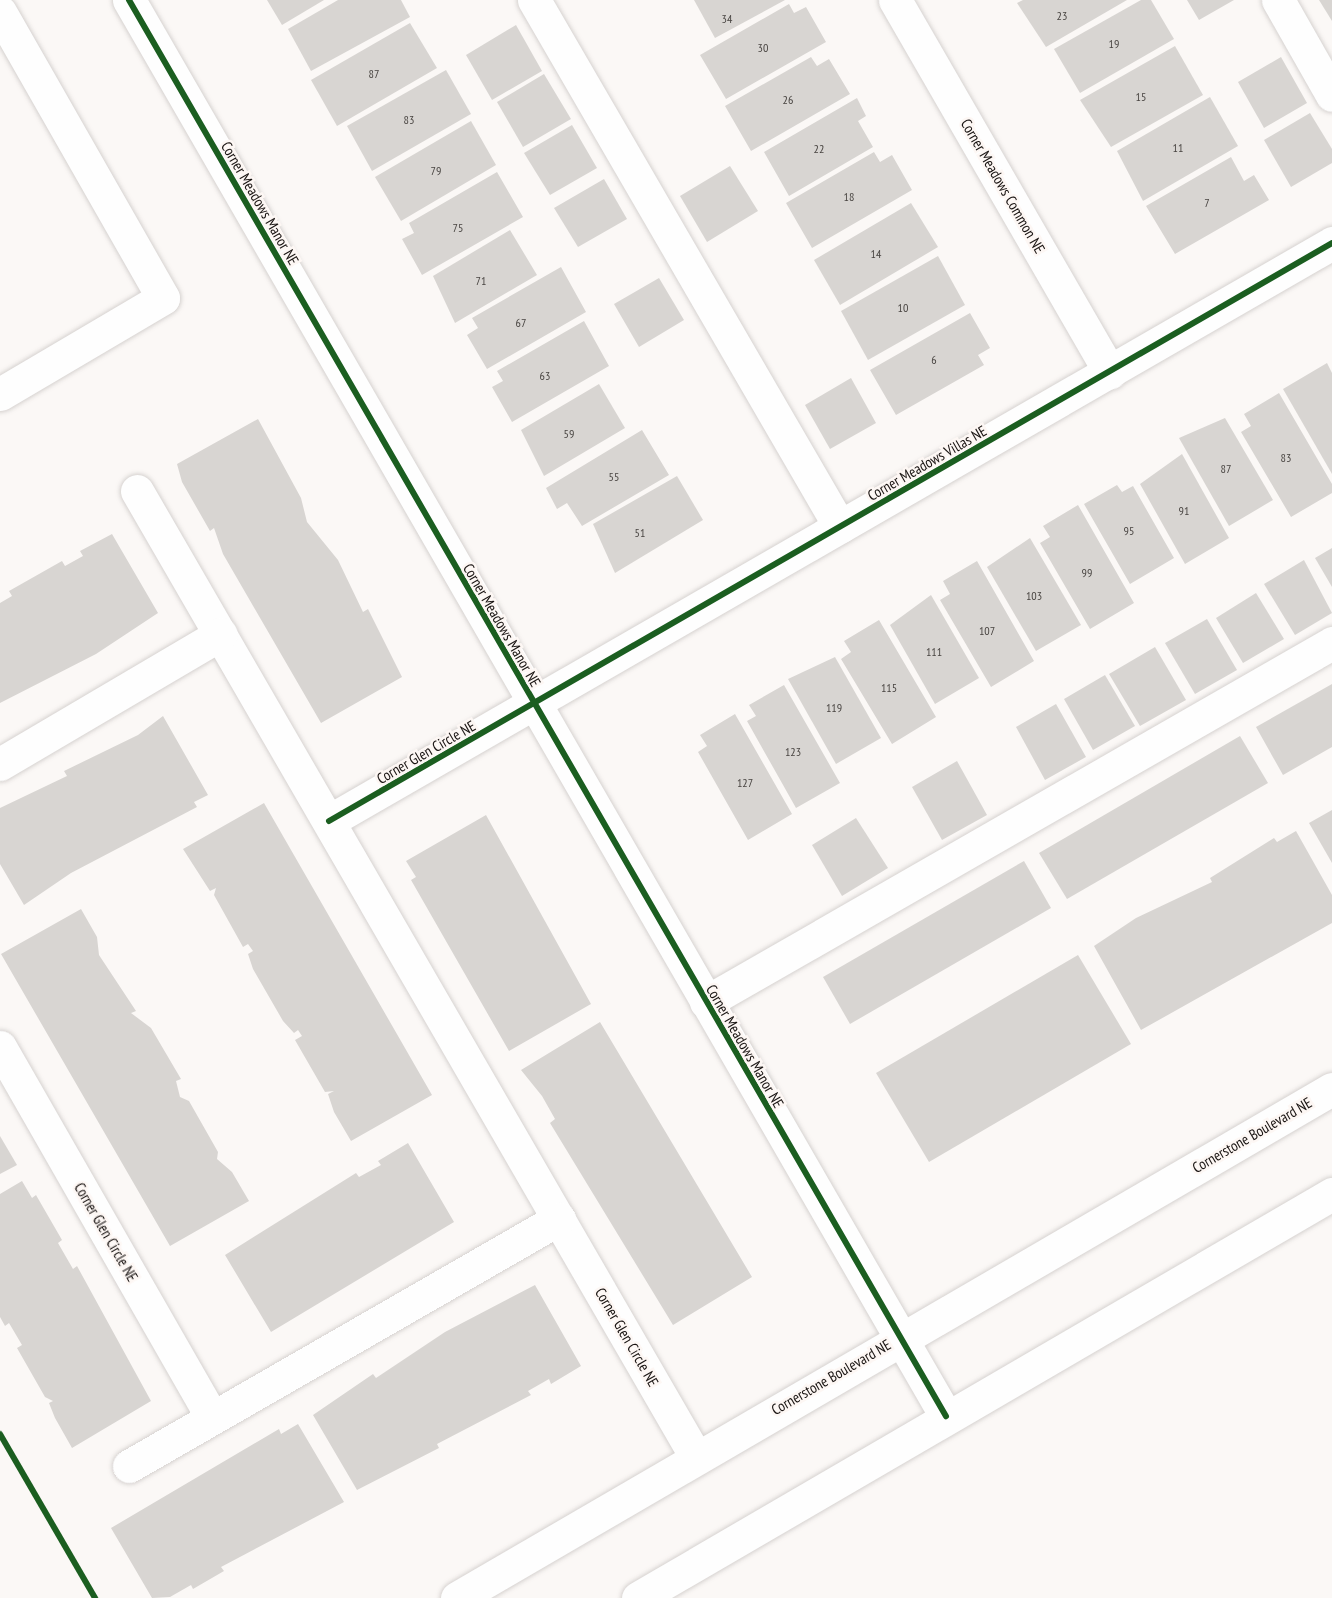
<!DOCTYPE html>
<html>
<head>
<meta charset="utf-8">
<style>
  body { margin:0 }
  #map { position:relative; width:1332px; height:1598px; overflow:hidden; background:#fbf8f6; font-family:"PT Sans Narrow",sans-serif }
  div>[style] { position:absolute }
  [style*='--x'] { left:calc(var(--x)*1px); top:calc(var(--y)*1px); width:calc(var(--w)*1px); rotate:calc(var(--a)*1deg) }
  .building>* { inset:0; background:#d8d5d2 }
  .roads { filter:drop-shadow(0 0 2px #d6d2d0) drop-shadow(0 0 2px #d6d2d0) }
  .minor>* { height:33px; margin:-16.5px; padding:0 16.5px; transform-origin:16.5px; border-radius:16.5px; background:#fefefe }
  .cycleway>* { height:6px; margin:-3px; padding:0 3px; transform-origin:3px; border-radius:3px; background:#1b5e20 }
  span { translate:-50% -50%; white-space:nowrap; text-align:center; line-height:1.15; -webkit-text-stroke:5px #fdf7f4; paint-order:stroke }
  .number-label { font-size:12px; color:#484441 }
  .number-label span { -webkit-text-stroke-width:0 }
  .street-label { font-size:15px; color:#181311 }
</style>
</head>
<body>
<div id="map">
  <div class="building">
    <i style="clip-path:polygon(267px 0,324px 0,282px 25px)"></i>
    <i style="clip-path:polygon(338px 0,401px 0,410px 17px,311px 71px,288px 29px)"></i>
    <i style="clip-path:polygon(694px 0,785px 0,715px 38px)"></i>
    <i style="clip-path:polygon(1023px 0,1127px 0,1046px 47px,1017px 3px)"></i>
    <i style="clip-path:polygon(1141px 0,1151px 0,1174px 39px,1080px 93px,1054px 49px)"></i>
    <i style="clip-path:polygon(1187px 0,1234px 0,1199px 20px)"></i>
    <i style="clip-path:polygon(1319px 0,1332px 0,1332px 21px)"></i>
    <i style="clip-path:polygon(789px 4px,794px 13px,806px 7px,826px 42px,726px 99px,700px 55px)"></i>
    <i style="clip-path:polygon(410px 23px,437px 68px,337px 126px,311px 80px)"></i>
    <i style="clip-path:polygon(516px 25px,542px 71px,492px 100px,466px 55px)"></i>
    <i style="clip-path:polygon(1175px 46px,1203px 95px,1111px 147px,1080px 100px)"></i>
    <i style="clip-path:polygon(811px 57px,817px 66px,829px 59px,850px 94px,751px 151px,725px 106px)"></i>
    <i style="clip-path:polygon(1281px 57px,1307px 103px,1264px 128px,1238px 82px)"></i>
    <i style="clip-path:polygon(446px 70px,471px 114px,372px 171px,347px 126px)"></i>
    <i style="clip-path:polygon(544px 74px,571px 119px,523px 147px,497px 102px)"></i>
    <i style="clip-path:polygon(1210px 97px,1238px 146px,1143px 201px,1117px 151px)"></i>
    <i style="clip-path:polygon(857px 98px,866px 116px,858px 121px,873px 147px,789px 196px,764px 152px)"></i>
    <i style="clip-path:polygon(1310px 113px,1332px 149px,1332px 163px,1291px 187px,1264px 140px)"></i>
    <i style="clip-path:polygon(471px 121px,496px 165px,401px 221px,375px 177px)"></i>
    <i style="clip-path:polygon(572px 125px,597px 168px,550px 195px,524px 153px)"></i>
    <i style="clip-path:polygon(874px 152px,880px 162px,892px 155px,912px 190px,812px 248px,786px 203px)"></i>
    <i style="clip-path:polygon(1231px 157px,1244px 181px,1254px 175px,1269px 200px,1175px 254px,1146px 206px)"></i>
    <i style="clip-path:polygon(730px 166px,758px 211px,707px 242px,680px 196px)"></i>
    <i style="clip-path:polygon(497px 172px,523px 217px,422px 275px,402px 239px,414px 233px,409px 223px)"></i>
    <i style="clip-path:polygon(604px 179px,627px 219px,578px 247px,554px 208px)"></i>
    <i style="clip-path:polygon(911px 203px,938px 247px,840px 305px,814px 260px)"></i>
    <i style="clip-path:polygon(510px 230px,537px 275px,455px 323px,433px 276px)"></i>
    <i style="clip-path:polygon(938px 256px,965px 305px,868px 360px,841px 311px)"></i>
    <i style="clip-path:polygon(561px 267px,586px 312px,487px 369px,467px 335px,478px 328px,472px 318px)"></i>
    <i style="clip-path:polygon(659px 278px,684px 320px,639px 347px,614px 304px)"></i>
    <i style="clip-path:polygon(970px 313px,990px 348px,978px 355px,984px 365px,896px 415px,870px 370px)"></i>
    <i style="clip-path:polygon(584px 321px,609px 366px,512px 422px,492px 387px,503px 381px,497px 371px)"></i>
    <i style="clip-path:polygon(1327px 363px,1332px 373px,1332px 474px,1283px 389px)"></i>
    <i style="clip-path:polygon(851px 378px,876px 423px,830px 449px,805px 405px)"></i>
    <i style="clip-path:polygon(599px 384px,625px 428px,544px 476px,521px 430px)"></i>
    <i style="clip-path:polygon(1279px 393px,1332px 484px,1332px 493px,1291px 517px,1241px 432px,1251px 426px,1244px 414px)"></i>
    <i style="clip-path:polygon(1225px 418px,1273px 500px,1229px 526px,1179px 438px)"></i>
    <i style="clip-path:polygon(258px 419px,301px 498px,307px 522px,338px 560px,363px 612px,368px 609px,402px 677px,321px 723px,223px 554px,214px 528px,210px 531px,182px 482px,177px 464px)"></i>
    <i style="clip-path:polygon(642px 430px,669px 475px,582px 526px,567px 503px,557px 509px,546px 488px)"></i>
    <i style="clip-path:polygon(1182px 454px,1229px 538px,1185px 564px,1140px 484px)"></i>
    <i style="clip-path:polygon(677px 476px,703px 520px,615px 573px,593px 524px)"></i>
    <i style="clip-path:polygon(1117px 485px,1122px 492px,1133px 486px,1174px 558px,1130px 584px,1084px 504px)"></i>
    <i style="clip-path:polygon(1078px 505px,1134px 603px,1090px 629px,1040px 543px,1050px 537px,1043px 526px)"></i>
    <i style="clip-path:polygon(112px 534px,158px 613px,96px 654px,0 703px,0 603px,12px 596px,9px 591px,62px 561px,65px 566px,83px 556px,80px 551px)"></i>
    <i style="clip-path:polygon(1030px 538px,1081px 625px,1036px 651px,987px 567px)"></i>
    <i style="clip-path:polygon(1332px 548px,1332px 587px,1315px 558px)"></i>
    <i style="clip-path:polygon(1304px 560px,1332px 613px,1295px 635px,1264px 584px)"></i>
    <i style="clip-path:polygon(977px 561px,1034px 661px,991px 687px,940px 600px,950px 594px,943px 581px)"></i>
    <i style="clip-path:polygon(1256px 593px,1284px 639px,1243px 663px,1216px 618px)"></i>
    <i style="clip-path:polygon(931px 595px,979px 678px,935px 704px,890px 625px)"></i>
    <i style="clip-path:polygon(1207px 619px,1237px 670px,1195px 694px,1165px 643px)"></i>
    <i style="clip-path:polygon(879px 620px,936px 717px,892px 744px,841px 659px,851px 652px,844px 641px)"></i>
    <i style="clip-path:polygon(1155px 647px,1186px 700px,1140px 726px,1109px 674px)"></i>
    <i style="clip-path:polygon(835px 657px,881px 738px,836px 764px,788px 679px)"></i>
    <i style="clip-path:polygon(1105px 675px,1135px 726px,1093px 750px,1064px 699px)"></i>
    <i style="clip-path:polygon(1332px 684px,1332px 747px,1283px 775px,1256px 727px)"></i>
    <i style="clip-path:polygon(784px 685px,840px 783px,796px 808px,747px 721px,756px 716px,749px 705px)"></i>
    <i style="clip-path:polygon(1056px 704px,1086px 757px,1045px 780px,1016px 727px)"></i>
    <i style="clip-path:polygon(735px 714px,792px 814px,748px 840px,698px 752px,707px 746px,700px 735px)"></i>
    <i style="clip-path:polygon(163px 716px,208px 795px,194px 802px,197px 807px,71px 873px,24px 905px,0 864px,0 808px,67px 776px,64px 771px,138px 735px)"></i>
    <i style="clip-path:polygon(1240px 736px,1268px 783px,1067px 899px,1039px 853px)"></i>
    <i style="clip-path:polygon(957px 761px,987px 815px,942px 840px,912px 787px)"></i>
    <i style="clip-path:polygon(264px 803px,432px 1095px,351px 1141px,334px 1112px,328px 1094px,334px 1091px,325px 1092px,295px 1040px,302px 1036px,298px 1030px,294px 1033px,283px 1021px,253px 969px,248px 954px,253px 951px,248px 944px,243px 947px,214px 895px,216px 888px,210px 891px,183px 849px)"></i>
    <i style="clip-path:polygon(1332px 810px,1332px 863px,1309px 823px)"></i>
    <i style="clip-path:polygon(486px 815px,591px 1004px,509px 1051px,411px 880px,416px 877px,406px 861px)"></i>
    <i style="clip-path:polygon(856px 818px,888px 868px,842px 896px,812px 845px)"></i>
    <i style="clip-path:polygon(1296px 831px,1332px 895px,1332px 923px,1141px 1030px,1094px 946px,1136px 918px,1212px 882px,1210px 878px,1274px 838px,1277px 842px)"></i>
    <i style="clip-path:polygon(1024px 861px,1051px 908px,850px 1024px,823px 977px)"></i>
    <i style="clip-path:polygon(81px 909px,97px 937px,99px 955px,136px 1011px,131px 1013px,151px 1028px,181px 1079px,176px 1081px,180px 1097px,189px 1101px,218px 1152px,217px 1159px,232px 1172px,249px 1201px,170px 1246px,1px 954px)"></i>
    <i style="clip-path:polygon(1078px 955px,1131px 1044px,929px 1162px,876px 1073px)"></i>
    <i style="clip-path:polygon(600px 1022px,752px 1277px,673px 1325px,550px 1123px,555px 1119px,542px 1096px,521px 1070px)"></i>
    <i style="clip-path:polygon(0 1136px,17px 1165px,0 1174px)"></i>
    <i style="clip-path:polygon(408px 1143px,454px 1222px,271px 1332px,225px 1255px,356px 1173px,359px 1177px,381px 1165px,378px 1161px)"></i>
    <i style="clip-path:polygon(22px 1181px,32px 1198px,36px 1195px,62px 1240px,58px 1243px,73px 1269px,77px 1266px,151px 1401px,72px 1448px,55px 1418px,49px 1403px,53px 1401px,45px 1397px,17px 1348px,22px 1345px,9px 1323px,5px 1326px,0 1317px,0 1194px)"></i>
    <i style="clip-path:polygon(535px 1285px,581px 1366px,551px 1384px,549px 1379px,528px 1391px,531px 1395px,437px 1444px,439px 1448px,357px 1490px,313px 1415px,373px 1374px,376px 1378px,445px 1332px)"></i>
    <i style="clip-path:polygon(298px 1424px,344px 1502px,221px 1567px,224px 1571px,193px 1589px,191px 1585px,170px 1597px,152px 1598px,111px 1528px,279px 1429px,281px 1434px)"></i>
  </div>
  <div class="roads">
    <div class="minor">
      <i style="--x:129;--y:0;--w:1635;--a:60.02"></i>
      <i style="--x:534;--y:0;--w:609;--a:59.86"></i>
      <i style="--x:895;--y:0;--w:430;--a:60"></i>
      <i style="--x:1278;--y:0;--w:109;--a:60.4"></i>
      <i style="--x:0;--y:12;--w:329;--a:60.3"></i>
      <i style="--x:163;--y:298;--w:189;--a:149.5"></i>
      <i style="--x:137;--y:491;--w:1114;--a:59.94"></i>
      <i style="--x:0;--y:764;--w:256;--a:-30.5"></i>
      <i style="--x:329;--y:821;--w:1158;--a:-29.95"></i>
      <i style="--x:706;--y:1002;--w:722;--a:-29.83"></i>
      <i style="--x:0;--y:1047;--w:426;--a:60.2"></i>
      <i style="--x:129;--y:1466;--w:496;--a:-29.9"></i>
      <i style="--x:457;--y:1598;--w:1012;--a:-30.19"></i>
      <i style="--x:638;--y:1598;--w:803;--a:-30.21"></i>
    </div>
  </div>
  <div class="cycleway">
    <i style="--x:129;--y:0;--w:1635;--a:60.02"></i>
    <i style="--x:329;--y:821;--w:1158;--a:-29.95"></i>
    <i style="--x:0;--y:1434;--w:190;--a:59.9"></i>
  </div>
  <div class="number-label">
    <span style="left:1062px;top:16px">23</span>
    <span style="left:727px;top:19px">34</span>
    <span style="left:1114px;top:44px">19</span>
    <span style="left:763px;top:48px">30</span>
    <span style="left:374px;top:74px">87</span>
    <span style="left:1141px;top:97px">15</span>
    <span style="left:788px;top:100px">26</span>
    <span style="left:409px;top:120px">83</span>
    <span style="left:1178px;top:148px">11</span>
    <span style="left:819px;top:149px">22</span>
    <span style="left:436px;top:171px">79</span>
    <span style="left:849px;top:197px">18</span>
    <span style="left:1207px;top:203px">7</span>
    <span style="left:458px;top:228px">75</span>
    <span style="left:876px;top:254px">14</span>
    <span style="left:481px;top:281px">71</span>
    <span style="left:903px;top:308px">10</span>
    <span style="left:521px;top:323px">67</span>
    <span style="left:934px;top:360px">6</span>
    <span style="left:545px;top:376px">63</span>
    <span style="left:569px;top:434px">59</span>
    <span style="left:1286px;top:458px">83</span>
    <span style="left:1226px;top:469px">87</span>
    <span style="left:614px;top:477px">55</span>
    <span style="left:1184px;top:511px">91</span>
    <span style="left:1129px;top:531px">95</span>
    <span style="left:640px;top:533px">51</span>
    <span style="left:1087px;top:573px">99</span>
    <span style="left:1034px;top:596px">103</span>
    <span style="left:987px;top:631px">107</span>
    <span style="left:934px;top:652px">111</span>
    <span style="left:889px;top:688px">115</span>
    <span style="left:834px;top:708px">119</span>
    <span style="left:793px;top:752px">123</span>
    <span style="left:745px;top:783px">127</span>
  </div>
  <div class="street-label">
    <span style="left:1003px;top:186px;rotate:60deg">Corner Meadows Common NE</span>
    <span style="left:260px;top:203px;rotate:60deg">Corner Meadows Manor NE</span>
    <span style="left:927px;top:463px;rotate:-30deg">Corner Meadows Villas NE</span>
    <span style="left:502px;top:625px;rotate:60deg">Corner Meadows Manor NE</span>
    <span style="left:426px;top:752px;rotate:-30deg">Corner Glen Circle NE</span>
    <span style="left:745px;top:1046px;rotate:60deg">Corner Meadows Manor NE</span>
    <span style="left:1252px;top:1135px;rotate:-30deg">Cornerstone Boulevard NE</span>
    <span style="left:106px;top:1232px;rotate:60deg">Corner Glen Circle NE</span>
    <span style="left:627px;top:1337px;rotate:60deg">Corner Glen Circle NE</span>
    <span style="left:831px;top:1377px;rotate:-30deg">Cornerstone Boulevard NE</span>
  </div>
</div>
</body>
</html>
